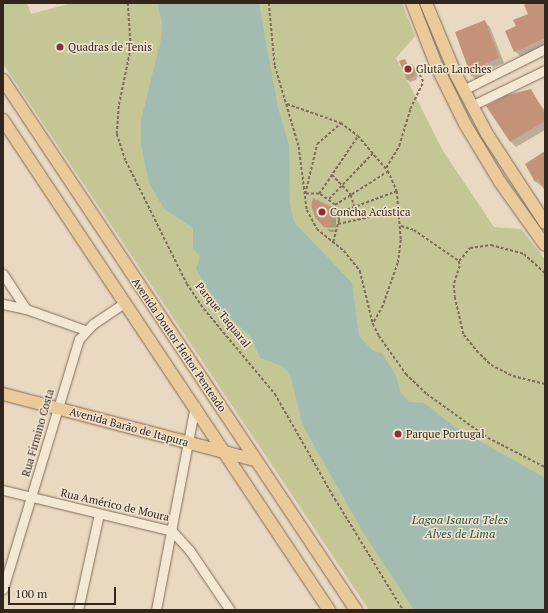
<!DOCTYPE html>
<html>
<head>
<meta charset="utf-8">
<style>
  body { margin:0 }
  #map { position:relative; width:548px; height:613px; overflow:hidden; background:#e9d9c0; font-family:"PT Serif",serif }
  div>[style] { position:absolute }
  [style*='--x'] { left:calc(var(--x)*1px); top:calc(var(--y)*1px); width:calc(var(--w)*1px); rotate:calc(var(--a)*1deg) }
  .green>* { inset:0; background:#c4c696 }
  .water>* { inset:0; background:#a3bcb2 }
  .shadow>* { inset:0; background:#0003 }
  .building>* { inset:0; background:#c49279 }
  .path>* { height:1.5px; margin-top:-0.75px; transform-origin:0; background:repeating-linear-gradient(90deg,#806b5a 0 3px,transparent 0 5px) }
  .roads { filter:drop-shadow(0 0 1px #806b5a) drop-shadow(0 0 1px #806b5a) }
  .minor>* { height:9px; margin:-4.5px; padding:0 4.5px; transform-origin:4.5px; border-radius:4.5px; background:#f5e8d2 }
  .major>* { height:12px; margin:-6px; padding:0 6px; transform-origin:6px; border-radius:6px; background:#eaca9a }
  .dots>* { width:11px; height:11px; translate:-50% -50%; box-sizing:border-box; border:2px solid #f1e4cf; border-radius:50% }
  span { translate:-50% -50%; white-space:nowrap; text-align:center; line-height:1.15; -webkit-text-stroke:3px #f1e4cf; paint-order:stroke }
  .poi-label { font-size:11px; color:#31251d }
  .left { translate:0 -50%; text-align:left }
  .street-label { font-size:11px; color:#31251d }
  .water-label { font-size:12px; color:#2d504b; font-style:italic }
  .frame { position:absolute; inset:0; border:4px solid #31251d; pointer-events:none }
  .scale { position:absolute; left:8px; top:587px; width:108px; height:18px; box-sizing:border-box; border:2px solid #31251d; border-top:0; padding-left:5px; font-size:12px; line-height:14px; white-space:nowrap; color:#31251d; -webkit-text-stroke:3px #f1e4cf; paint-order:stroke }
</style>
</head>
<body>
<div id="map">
  <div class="green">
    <i style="clip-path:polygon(3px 3px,27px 3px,31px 14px,72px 3px,402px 3px,415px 36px,396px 58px,443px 151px,494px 227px,521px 229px,545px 259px,545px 610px,369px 610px,3px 64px)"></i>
  </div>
  <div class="water">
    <i style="clip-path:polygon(157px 3px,259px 3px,278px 108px,289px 145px,290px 204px,294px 222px,352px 283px,359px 336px,373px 351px,382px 353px,396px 376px,400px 391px,409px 402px,424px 403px,455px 427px,545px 478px,545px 610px,414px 610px,363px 532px,303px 426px,290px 374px,282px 366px,260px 358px,251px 337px,220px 308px,196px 269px,200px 257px,193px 248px,193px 228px,164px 209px,149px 183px,141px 145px,141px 120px,161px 39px,162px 22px)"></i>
  </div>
  <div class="shadow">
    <i style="clip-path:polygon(531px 3px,545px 3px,545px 46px,521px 57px,515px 51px,518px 27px,529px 14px)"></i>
    <i style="clip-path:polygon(485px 22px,490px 27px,504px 63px,483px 72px,486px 77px,477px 81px,471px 75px)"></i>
    <i style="clip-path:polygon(405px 60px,409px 66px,412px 65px,415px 68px,418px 76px,416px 80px,410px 82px,408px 80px)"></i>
    <i style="clip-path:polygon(530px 90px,545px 111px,545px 130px,516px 147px,511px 142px)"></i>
    <i style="clip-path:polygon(545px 152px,545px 189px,535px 181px)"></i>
    <i style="clip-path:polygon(332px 208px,336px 213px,336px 228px,325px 226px)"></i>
    <i style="clip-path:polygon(327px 229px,336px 230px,336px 232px,330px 232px)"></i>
  </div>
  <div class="building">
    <i style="clip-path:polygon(528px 3px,545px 3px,545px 38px,514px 52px,505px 31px,516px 26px,513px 20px,528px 14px,524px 5px)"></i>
    <i style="clip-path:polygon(485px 20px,499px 58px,478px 67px,481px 72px,471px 76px,455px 32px)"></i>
    <i style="clip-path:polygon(405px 59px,408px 66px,412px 64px,416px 73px,413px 77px,407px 80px,399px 61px)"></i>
    <i style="clip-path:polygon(531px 89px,545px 114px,545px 121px,510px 142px,486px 106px,507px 95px)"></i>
    <i style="clip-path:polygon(545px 151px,545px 191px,538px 179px,535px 182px,525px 164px)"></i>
    <i style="clip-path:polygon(313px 198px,332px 207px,331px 228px,324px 227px,315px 217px,311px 205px)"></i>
  </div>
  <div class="path">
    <i style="--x:128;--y:3;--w:45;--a:86.2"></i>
    <i style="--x:131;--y:48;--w:59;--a:101.7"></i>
    <i style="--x:119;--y:106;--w:28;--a:94"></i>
    <i style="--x:117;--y:134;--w:28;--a:72"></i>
    <i style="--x:126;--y:161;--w:137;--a:63.6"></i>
    <i style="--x:187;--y:284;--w:30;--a:56"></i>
    <i style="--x:204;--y:309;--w:111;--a:50.1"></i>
    <i style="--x:275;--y:394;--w:121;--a:60.3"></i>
    <i style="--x:335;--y:499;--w:130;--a:58.5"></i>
    <i style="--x:269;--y:3;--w:63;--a:84.6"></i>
    <i style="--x:275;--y:66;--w:84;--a:73.5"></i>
    <i style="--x:299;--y:147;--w:64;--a:82.8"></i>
    <i style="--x:307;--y:210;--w:21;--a:62"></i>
    <i style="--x:317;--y:229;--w:35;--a:39"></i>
    <i style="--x:344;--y:251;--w:26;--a:51"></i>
    <i style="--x:360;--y:271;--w:55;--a:76.2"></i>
    <i style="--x:373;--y:324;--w:13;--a:63"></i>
    <i style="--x:379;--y:336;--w:47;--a:54.6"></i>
    <i style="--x:406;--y:374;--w:29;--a:44"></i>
    <i style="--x:427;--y:394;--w:75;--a:35.8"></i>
    <i style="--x:488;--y:438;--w:64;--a:27"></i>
    <i style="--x:287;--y:104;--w:57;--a:19.4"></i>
    <i style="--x:341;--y:123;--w:21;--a:37"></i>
    <i style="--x:358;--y:136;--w:46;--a:49.4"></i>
    <i style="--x:388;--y:171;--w:22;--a:66"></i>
    <i style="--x:397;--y:191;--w:49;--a:85.3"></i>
    <i style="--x:401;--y:240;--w:23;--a:97"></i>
    <i style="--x:398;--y:263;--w:46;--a:109.2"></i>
    <i style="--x:383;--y:306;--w:21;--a:119"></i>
    <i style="--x:386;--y:168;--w:26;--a:-59"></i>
    <i style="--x:399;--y:146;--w:39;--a:-73"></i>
    <i style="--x:410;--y:109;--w:30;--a:-64"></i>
    <i style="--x:423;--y:82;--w:11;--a:-117"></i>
    <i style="--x:332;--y:175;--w:28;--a:46"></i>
    <i style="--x:351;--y:195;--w:26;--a:74"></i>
    <i style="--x:319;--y:194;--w:70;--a:-56.1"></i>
    <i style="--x:329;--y:199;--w:65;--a:-46.2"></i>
    <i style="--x:335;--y:205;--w:62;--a:-32.4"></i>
    <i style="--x:338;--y:213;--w:63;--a:-20.4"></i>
    <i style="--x:338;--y:224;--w:65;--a:-12.5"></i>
    <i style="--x:401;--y:226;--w:14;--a:17"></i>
    <i style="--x:414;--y:230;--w:55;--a:34.6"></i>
    <i style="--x:459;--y:261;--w:5;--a:79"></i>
    <i style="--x:460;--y:266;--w:20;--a:108"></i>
    <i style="--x:454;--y:285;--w:12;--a:85"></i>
    <i style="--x:455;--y:297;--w:39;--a:77"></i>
    <i style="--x:464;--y:335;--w:21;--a:51"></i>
    <i style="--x:477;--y:351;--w:20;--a:45"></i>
    <i style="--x:491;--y:365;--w:25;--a:27"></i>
    <i style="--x:513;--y:376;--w:33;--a:14"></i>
    <i style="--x:333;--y:242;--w:23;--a:-75"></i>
    <i style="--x:339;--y:220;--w:16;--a:-105"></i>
    <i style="--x:335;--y:205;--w:19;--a:-145"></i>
    <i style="--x:319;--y:194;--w:14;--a:180"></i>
    <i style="--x:305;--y:194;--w:51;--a:-76.5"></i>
    <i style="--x:317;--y:144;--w:32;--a:-41"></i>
    <i style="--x:459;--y:261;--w:17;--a:-50"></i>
    <i style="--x:470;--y:248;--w:21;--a:-8"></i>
    <i style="--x:491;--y:245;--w:34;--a:15"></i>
    <i style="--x:524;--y:254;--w:28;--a:42"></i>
  </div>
  <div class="roads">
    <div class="minor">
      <i style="--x:463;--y:90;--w:92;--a:-26.6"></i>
      <i style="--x:471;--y:106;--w:82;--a:-25.9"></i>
      <i style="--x:3;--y:274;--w:42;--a:56.7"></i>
      <i style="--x:3;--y:304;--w:24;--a:12"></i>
      <i style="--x:26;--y:309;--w:63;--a:19.6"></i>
      <i style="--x:3;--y:490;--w:174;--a:13.6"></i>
      <i style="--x:172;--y:531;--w:27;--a:48"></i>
      <i style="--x:190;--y:551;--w:71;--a:55.9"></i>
      <i style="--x:3;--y:589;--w:261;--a:-73.1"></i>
      <i style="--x:79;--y:339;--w:21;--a:-47"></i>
      <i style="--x:93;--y:324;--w:37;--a:-34"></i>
      <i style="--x:78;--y:610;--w:98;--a:-77.7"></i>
      <i style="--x:156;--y:610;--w:208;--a:-79.2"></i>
    </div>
    <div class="major">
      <i style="--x:412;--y:3;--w:69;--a:68.7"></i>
      <i style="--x:437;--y:67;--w:64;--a:63.8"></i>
      <i style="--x:465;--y:124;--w:68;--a:58.9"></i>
      <i style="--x:500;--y:182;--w:77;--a:54.5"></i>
      <i style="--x:426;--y:3;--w:78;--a:67.4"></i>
      <i style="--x:456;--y:75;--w:67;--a:62.3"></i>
      <i style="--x:487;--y:134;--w:106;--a:56.9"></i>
      <i style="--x:3;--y:80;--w:637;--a:56.33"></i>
      <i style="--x:3;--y:120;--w:589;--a:56.36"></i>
      <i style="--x:3;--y:394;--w:260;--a:14.7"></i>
    </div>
  </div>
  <div class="dots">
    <i style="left:60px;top:47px;background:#8a3038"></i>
    <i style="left:408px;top:69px;background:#8a3038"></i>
    <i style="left:322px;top:212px;background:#8a3038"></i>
    <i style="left:398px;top:434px;background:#8a3038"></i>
  </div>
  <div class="poi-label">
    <span class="left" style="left:68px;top:47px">Quadras de Tenis</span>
    <span class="left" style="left:416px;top:69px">Glutão Lanches</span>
    <span class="left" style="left:330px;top:212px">Concha Acústica</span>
    <span class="left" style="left:406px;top:434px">Parque Portugal</span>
  </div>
  <div class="street-label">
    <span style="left:223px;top:315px;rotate:51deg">Parque Taquaral</span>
    <span style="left:179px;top:345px;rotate:56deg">Avenida Doutor Heitor Penteado</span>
    <span style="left:129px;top:427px;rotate:15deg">Avenida Barão de Itapura</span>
    <span style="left:38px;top:433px;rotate:-74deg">Rua Firmino Costa</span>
    <span style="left:115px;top:505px;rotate:13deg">Rua Américo de Moura</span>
  </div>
  <div class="water-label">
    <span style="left:460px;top:527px">Lagoa Isaura Teles<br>Alves de Lima</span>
  </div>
  <div class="frame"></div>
  <div class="scale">100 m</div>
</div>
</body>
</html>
